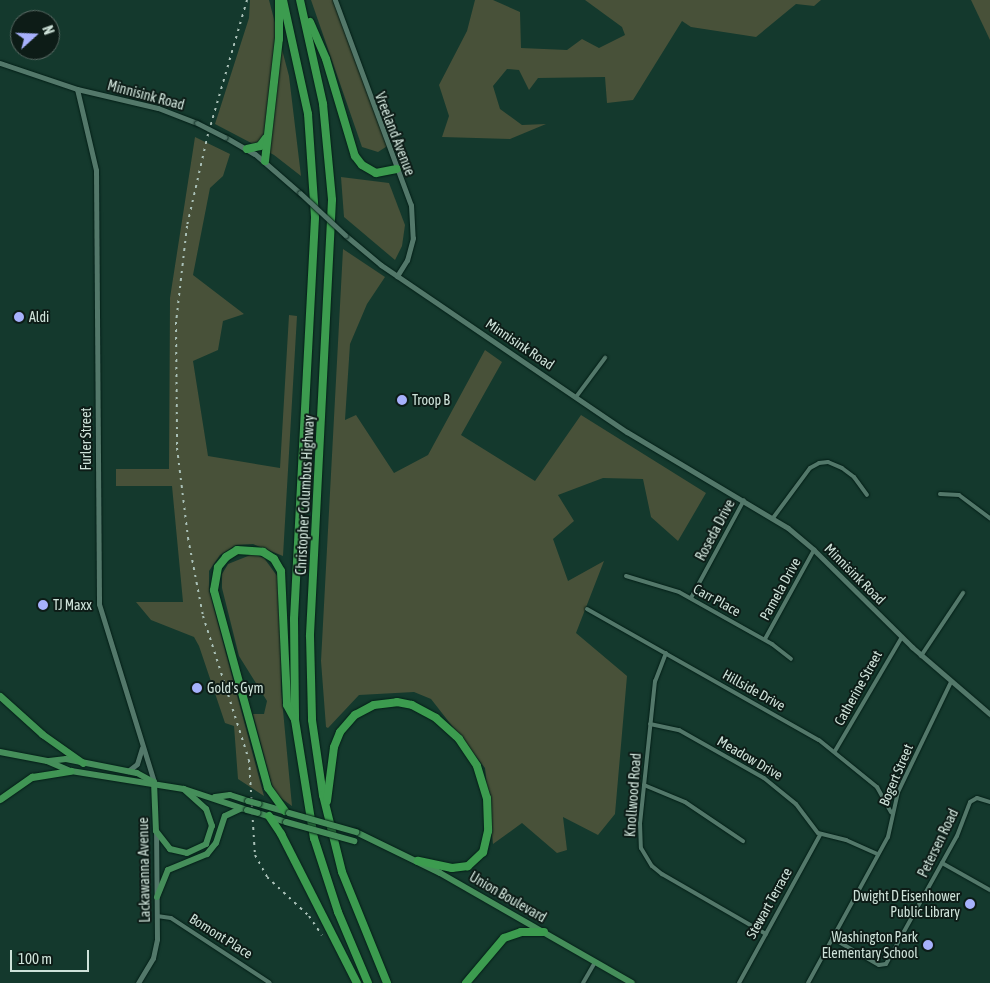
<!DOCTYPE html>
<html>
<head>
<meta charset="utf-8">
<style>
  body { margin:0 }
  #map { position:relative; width:990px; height:983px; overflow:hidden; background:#14392d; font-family:"Asap Condensed",sans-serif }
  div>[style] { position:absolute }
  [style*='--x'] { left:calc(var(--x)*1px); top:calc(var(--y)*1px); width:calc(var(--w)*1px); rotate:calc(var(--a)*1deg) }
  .green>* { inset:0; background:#485139 }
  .roads { filter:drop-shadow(0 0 1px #031e16) drop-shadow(0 0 1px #031e16) }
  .minor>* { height:4px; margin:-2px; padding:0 2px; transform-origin:2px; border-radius:2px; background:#53786a }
  .tertiary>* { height:5px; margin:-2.5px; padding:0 2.5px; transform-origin:2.5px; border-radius:2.5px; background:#53786a }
  .primary>* { height:6px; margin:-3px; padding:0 3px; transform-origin:3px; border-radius:3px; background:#458e5a }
  .trunk>* { height:7px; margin:-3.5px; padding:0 3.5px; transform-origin:3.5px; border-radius:3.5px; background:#409554 }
  .motorway>* { height:8px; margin:-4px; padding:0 4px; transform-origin:4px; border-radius:4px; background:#3c9c4f }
  .rail>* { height:2px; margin-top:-1px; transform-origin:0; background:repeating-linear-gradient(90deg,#a9c0b7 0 2.5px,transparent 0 7.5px) }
  .bridges { filter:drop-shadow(0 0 1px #031e16) drop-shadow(0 0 1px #031e16) }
  .tertiary-bridge>* { height:5px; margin:-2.5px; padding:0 2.5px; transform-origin:2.5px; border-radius:2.5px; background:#53786a }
  .primary-bridge>* { height:6px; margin:-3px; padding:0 3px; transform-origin:3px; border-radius:3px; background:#458e5a }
  .dots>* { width:14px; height:14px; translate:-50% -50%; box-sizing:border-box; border:2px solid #0d1c17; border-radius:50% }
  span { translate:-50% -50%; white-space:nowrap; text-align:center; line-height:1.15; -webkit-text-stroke:4px #0d1c17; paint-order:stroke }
  .street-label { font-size:14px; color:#cee2d9 }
  .poi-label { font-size:14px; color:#cee2d9 }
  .left { translate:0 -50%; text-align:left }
  .right { translate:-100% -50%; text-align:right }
  .north { position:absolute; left:10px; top:10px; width:50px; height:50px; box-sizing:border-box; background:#0d1c17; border:1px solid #5a6b65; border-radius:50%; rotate:70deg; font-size:14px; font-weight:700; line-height:20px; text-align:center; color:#cee2d9 }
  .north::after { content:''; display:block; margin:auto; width:18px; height:22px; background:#a7b1fc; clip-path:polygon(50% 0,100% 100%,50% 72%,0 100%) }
  .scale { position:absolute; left:10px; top:950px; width:79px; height:22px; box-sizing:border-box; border:2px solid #cee2d9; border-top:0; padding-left:6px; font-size:15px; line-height:18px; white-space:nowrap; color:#cee2d9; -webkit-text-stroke:4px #0d1c17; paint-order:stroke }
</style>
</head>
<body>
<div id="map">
  <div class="green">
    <i style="clip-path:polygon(250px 0,269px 0,289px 76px,301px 176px,274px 155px,215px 124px,249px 18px)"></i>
    <i style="clip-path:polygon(311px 0,336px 0,389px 145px,378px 152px,362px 147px)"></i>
    <i style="clip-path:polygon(475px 0,493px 0,520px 12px,521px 48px,567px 50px,582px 39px,599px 48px,625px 35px,622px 27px,585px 0,821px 0,814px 6px,796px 4px,756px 37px,691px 27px,682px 21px,633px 100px,607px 103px,605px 77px,538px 78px,529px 90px,519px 70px,507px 69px,493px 86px,500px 109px,522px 125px,546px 124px,510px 139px,442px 137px,449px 116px,439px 85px,467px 31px)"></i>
    <i style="clip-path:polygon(971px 0,990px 0,990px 40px)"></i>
    <i style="clip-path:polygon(195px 137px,230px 154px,223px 176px,210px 188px,193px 275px,244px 314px,223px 321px,218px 350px,193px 361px,208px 456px,280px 468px,289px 315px,297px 316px,283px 556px,253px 544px,236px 545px,220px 555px,209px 571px,209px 590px,264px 796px,238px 779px,234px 726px,225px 723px,199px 646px,194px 637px,151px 620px,136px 602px,183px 602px,172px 486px,116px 486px,116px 469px,169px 469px,170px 298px)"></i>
    <i style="clip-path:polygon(341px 177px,389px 183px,405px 225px,402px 246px,395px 260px,344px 217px)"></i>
    <i style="clip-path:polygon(343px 249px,385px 277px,367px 304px,350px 344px,345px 420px,356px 415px,394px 473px,428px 455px,485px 350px,502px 362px,461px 435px,535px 481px,581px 415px,706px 493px,678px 541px,651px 517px,643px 479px,603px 478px,558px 495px,574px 521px,553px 539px,568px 581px,604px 561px,576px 633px,627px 676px,615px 814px,598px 835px,563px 817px,567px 850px,557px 853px,522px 823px,493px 844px,485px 768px,431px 699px,414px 692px,359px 695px,328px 728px,326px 727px,321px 661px)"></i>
    <i style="clip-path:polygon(253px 554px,264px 558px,280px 580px,281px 689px,292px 806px,278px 796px,272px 785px,253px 714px,264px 714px,267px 701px,239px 656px,222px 588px,222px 574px,228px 564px)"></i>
  </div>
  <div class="roads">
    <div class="minor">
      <i style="--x:576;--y:397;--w:49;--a:-53.4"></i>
      <i style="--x:940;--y:494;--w:19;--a:3"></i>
      <i style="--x:959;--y:495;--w:39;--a:37"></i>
      <i style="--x:773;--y:518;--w:62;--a:-53.5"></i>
      <i style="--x:810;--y:468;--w:10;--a:-29"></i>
      <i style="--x:819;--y:463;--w:9;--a:-6"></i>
      <i style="--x:828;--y:462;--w:15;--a:23"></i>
      <i style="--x:842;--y:468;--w:15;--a:37"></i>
      <i style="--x:854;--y:477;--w:22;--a:54"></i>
      <i style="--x:626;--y:576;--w:55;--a:16.8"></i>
      <i style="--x:679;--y:592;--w:107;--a:29.2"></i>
      <i style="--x:772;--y:644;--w:24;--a:38"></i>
      <i style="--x:691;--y:598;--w:111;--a:-61.6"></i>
      <i style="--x:587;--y:609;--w:266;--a:29.5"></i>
      <i style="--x:819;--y:740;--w:75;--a:39"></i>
      <i style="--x:877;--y:787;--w:29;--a:61"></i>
      <i style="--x:765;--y:639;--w:102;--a:-61.2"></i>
      <i style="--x:666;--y:653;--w:30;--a:111"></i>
      <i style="--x:655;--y:681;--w:143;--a:96"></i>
      <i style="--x:640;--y:823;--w:25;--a:88"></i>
      <i style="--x:641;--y:848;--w:21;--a:59"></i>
      <i style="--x:652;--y:866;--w:13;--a:39"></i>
      <i style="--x:662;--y:874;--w:120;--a:30"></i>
      <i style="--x:921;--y:656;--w:76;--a:-56.3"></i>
      <i style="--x:650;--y:724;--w:30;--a:12"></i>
      <i style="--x:679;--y:730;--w:98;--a:29.5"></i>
      <i style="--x:764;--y:778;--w:41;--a:39.1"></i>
      <i style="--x:796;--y:804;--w:36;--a:53"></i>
      <i style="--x:818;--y:833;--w:29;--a:14"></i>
      <i style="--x:846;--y:840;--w:35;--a:24"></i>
      <i style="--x:835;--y:751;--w:132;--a:-59.6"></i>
      <i style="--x:644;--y:785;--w:44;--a:22.5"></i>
      <i style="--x:685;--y:802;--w:70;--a:33.9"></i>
      <i style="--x:942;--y:863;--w:55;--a:29.4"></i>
      <i style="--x:157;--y:916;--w:14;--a:8"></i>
      <i style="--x:171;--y:918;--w:118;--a:33.3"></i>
      <i style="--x:832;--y:938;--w:54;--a:29.9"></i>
      <i style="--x:879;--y:965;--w:7;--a:-8"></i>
      <i style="--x:886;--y:964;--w:146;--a:-61"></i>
      <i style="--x:957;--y:836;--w:36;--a:-69"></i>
      <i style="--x:970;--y:802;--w:8;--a:-30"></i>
      <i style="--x:977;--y:798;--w:14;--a:17"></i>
      <i style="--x:583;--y:983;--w:24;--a:-60"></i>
      <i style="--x:739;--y:983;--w:169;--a:-61.3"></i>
      <i style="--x:808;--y:983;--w:166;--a:-61.3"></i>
      <i style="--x:888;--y:837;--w:46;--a:-77.5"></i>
      <i style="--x:898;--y:792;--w:122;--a:-64.3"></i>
    </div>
    <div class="tertiary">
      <i style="--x:335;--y:0;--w:219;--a:69.7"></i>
      <i style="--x:411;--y:205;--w:33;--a:87"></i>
      <i style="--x:413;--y:238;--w:23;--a:105"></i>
      <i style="--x:407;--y:260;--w:19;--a:122"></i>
      <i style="--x:0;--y:63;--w:81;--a:18.7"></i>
      <i style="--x:77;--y:89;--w:83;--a:13.2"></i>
      <i style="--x:158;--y:108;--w:42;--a:21"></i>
      <i style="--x:77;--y:89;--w:83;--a:76.8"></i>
      <i style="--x:96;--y:170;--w:434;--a:89.6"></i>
      <i style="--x:99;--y:604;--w:186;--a:72.8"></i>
      <i style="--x:225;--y:137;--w:34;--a:30"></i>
      <i style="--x:255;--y:154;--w:60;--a:40.9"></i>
      <i style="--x:345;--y:235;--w:47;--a:39.8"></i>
      <i style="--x:381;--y:265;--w:297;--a:34.2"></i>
      <i style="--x:627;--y:432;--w:187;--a:30.8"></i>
      <i style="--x:788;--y:528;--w:34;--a:40"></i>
      <i style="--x:814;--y:550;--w:138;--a:44.7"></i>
      <i style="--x:912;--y:647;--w:103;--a:40.7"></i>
      <i style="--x:128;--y:771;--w:11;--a:-38"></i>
      <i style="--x:137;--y:764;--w:17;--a:-73"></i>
      <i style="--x:138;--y:983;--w:29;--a:-59"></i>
      <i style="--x:153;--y:958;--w:19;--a:-78"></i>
      <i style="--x:157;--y:939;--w:108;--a:-90.5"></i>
    </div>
    <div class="primary">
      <i style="--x:0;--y:752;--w:48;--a:10.8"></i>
      <i style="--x:47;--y:761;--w:26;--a:23"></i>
      <i style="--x:71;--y:771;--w:114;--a:9.1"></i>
      <i style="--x:184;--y:789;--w:66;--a:18.4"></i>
      <i style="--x:49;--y:761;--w:17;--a:-7"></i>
      <i style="--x:66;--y:759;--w:72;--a:11.2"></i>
      <i style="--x:137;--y:773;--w:18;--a:29"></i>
      <i style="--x:154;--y:782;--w:49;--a:87.7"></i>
      <i style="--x:156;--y:831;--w:23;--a:52"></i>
      <i style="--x:170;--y:849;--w:17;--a:13"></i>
      <i style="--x:187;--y:853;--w:21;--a:-25"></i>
      <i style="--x:206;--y:844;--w:19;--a:-72"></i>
      <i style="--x:212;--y:826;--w:18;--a:-109"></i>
      <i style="--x:206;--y:809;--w:30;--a:-138"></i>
      <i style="--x:215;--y:797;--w:15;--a:-8"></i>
      <i style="--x:230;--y:795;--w:19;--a:18"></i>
      <i style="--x:259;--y:804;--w:29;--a:16"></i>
      <i style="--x:258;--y:813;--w:29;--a:18"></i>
      <i style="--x:356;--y:832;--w:93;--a:26"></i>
      <i style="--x:440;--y:873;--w:221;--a:29.8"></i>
      <i style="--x:157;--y:897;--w:29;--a:-68"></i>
      <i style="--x:168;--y:870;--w:42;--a:-22.3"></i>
      <i style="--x:207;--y:854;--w:14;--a:-51"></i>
      <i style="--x:216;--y:843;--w:28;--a:-72"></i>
      <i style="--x:225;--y:816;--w:17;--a:-25"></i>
    </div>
    <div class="trunk">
      <i style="--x:0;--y:696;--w:57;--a:42.1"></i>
      <i style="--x:42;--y:734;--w:50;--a:35.3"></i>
      <i style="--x:0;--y:799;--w:39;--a:-35"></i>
      <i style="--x:32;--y:777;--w:39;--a:-9"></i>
    </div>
    <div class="motorway">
      <i style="--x:283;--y:0;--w:117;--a:77.6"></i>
      <i style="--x:308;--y:114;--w:104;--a:86.1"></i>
      <i style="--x:315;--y:218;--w:402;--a:93"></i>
      <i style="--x:294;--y:619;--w:101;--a:89.4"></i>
      <i style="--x:295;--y:720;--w:120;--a:80.9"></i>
      <i style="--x:314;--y:838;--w:78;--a:72"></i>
      <i style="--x:338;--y:912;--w:77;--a:67.1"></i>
      <i style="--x:300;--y:0;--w:107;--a:77.5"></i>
      <i style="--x:323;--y:104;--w:96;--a:84.6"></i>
      <i style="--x:332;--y:200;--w:437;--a:92.9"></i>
      <i style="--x:310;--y:636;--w:84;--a:88.6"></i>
      <i style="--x:312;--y:720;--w:76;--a:81.7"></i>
      <i style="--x:323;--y:795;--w:79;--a:76.1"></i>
      <i style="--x:342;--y:872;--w:120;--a:67.9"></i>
      <i style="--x:310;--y:22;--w:40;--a:66.6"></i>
      <i style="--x:326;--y:59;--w:101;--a:73.4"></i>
      <i style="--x:355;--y:156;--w:11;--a:52"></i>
      <i style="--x:362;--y:165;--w:16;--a:30"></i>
      <i style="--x:376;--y:173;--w:21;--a:-11"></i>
      <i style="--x:247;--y:149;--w:13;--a:-13"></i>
      <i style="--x:260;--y:146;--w:10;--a:-53"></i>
      <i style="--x:265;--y:161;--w:123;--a:-83.5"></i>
      <i style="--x:279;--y:39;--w:39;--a:-90"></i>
      <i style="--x:327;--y:801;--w:54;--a:-82.6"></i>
      <i style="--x:334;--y:747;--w:16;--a:-68"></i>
      <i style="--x:340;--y:732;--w:23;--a:-49"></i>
      <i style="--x:355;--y:715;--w:21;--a:-28"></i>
      <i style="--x:374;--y:705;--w:23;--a:-7"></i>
      <i style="--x:397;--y:702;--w:15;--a:11"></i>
      <i style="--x:412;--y:705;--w:27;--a:28"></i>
      <i style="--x:436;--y:718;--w:31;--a:42"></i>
      <i style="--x:459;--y:739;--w:32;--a:56"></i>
      <i style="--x:477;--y:766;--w:34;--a:73"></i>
      <i style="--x:487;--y:798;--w:33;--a:88"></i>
      <i style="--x:488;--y:831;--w:22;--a:103"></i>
      <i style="--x:483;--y:852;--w:21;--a:137"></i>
      <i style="--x:468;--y:866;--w:16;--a:173"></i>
      <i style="--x:452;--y:868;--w:35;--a:-168"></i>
      <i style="--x:285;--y:811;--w:29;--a:-126"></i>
      <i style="--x:268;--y:788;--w:205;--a:-105.3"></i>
      <i style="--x:214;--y:590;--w:23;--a:-80"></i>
      <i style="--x:218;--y:567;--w:13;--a:-51"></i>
      <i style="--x:226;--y:557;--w:13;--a:-32"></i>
      <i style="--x:237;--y:550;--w:26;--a:4"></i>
      <i style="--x:263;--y:552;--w:13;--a:32"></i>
      <i style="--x:274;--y:559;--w:14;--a:60"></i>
      <i style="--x:281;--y:571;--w:134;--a:87.4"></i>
      <i style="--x:287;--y:705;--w:15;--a:62"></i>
      <i style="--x:269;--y:816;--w:22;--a:56"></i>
      <i style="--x:281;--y:834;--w:167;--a:63"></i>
      <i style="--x:466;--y:983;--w:59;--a:-49.8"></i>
      <i style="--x:504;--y:938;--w:18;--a:-19"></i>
      <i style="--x:521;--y:932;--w:23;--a:0"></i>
    </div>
  </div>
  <div class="rail">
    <i style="--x:247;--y:0;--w:140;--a:106.2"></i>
    <i style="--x:208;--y:134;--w:94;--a:102.9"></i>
    <i style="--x:187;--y:226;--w:97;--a:96.5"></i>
    <i style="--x:176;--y:322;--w:126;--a:89.5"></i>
    <i style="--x:177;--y:448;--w:91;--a:83"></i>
    <i style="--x:188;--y:538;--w:79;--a:79.1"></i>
    <i style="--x:203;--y:616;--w:151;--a:72.3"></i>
    <i style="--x:249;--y:760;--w:95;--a:86.4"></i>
    <i style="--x:255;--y:855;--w:25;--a:61"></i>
    <i style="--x:267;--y:877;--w:57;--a:42.9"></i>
    <i style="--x:309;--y:916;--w:23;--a:56"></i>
  </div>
  <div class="bridges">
    <div class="tertiary-bridge">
      <i style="--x:197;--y:123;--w:31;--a:27"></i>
      <i style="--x:300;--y:193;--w:62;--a:43"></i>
    </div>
    <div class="primary-bridge">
      <i style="--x:248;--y:801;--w:11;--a:15"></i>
      <i style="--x:247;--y:810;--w:11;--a:15"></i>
      <i style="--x:289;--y:813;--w:70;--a:15.8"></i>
      <i style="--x:286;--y:822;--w:71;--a:15.6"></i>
    </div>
  </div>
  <div class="dots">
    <i style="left:19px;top:317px;background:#a7b1fc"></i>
    <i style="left:402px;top:400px;background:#a7b1fc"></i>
    <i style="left:43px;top:605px;background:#a7b1fc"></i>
    <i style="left:197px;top:688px;background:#a7b1fc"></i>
    <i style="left:970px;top:904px;background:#a7b1fc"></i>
    <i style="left:928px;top:945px;background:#a7b1fc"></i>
  </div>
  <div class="street-label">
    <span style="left:146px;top:95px;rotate:15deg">Minnisink Road</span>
    <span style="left:395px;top:134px;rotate:69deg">Vreeland Avenue</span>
    <span style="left:520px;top:344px;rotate:34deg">Minnisink Road</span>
    <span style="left:86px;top:439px;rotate:-90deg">Furler Street</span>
    <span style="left:305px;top:495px;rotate:-87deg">Christopher Columbus Highway</span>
    <span style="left:715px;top:530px;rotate:-62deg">Roseda Drive</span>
    <span style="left:855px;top:574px;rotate:45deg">Minnisink Road</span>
    <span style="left:780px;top:589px;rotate:-61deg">Pamela Drive</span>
    <span style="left:717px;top:600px;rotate:29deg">Carr Place</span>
    <span style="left:858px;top:688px;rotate:-61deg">Catherine Street</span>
    <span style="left:754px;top:690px;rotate:29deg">Hillside Drive</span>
    <span style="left:750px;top:758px;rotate:30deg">Meadow Drive</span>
    <span style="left:896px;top:775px;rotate:-67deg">Bogert Street</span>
    <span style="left:633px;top:795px;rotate:-86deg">Knollwood Road</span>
    <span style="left:938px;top:843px;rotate:-64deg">Petersen Road</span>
    <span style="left:144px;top:870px;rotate:-91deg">Lackawanna Avenue</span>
    <span style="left:508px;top:897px;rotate:30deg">Union Boulevard</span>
    <span style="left:769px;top:903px;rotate:-61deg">Stewart Terrace</span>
    <span style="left:221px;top:936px;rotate:32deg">Bomont Place</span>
  </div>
  <div class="poi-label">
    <span class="left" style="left:29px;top:317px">Aldi</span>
    <span class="left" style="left:412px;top:400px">Troop B</span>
    <span class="left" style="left:53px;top:605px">TJ Maxx</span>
    <span class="left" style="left:207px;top:688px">Gold's Gym</span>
    <span class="right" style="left:960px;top:904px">Dwight D Eisenhower<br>Public Library</span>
    <span class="right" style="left:918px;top:945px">Washington Park<br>Elementary School</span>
  </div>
  <div class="north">N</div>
  <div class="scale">100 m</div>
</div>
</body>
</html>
